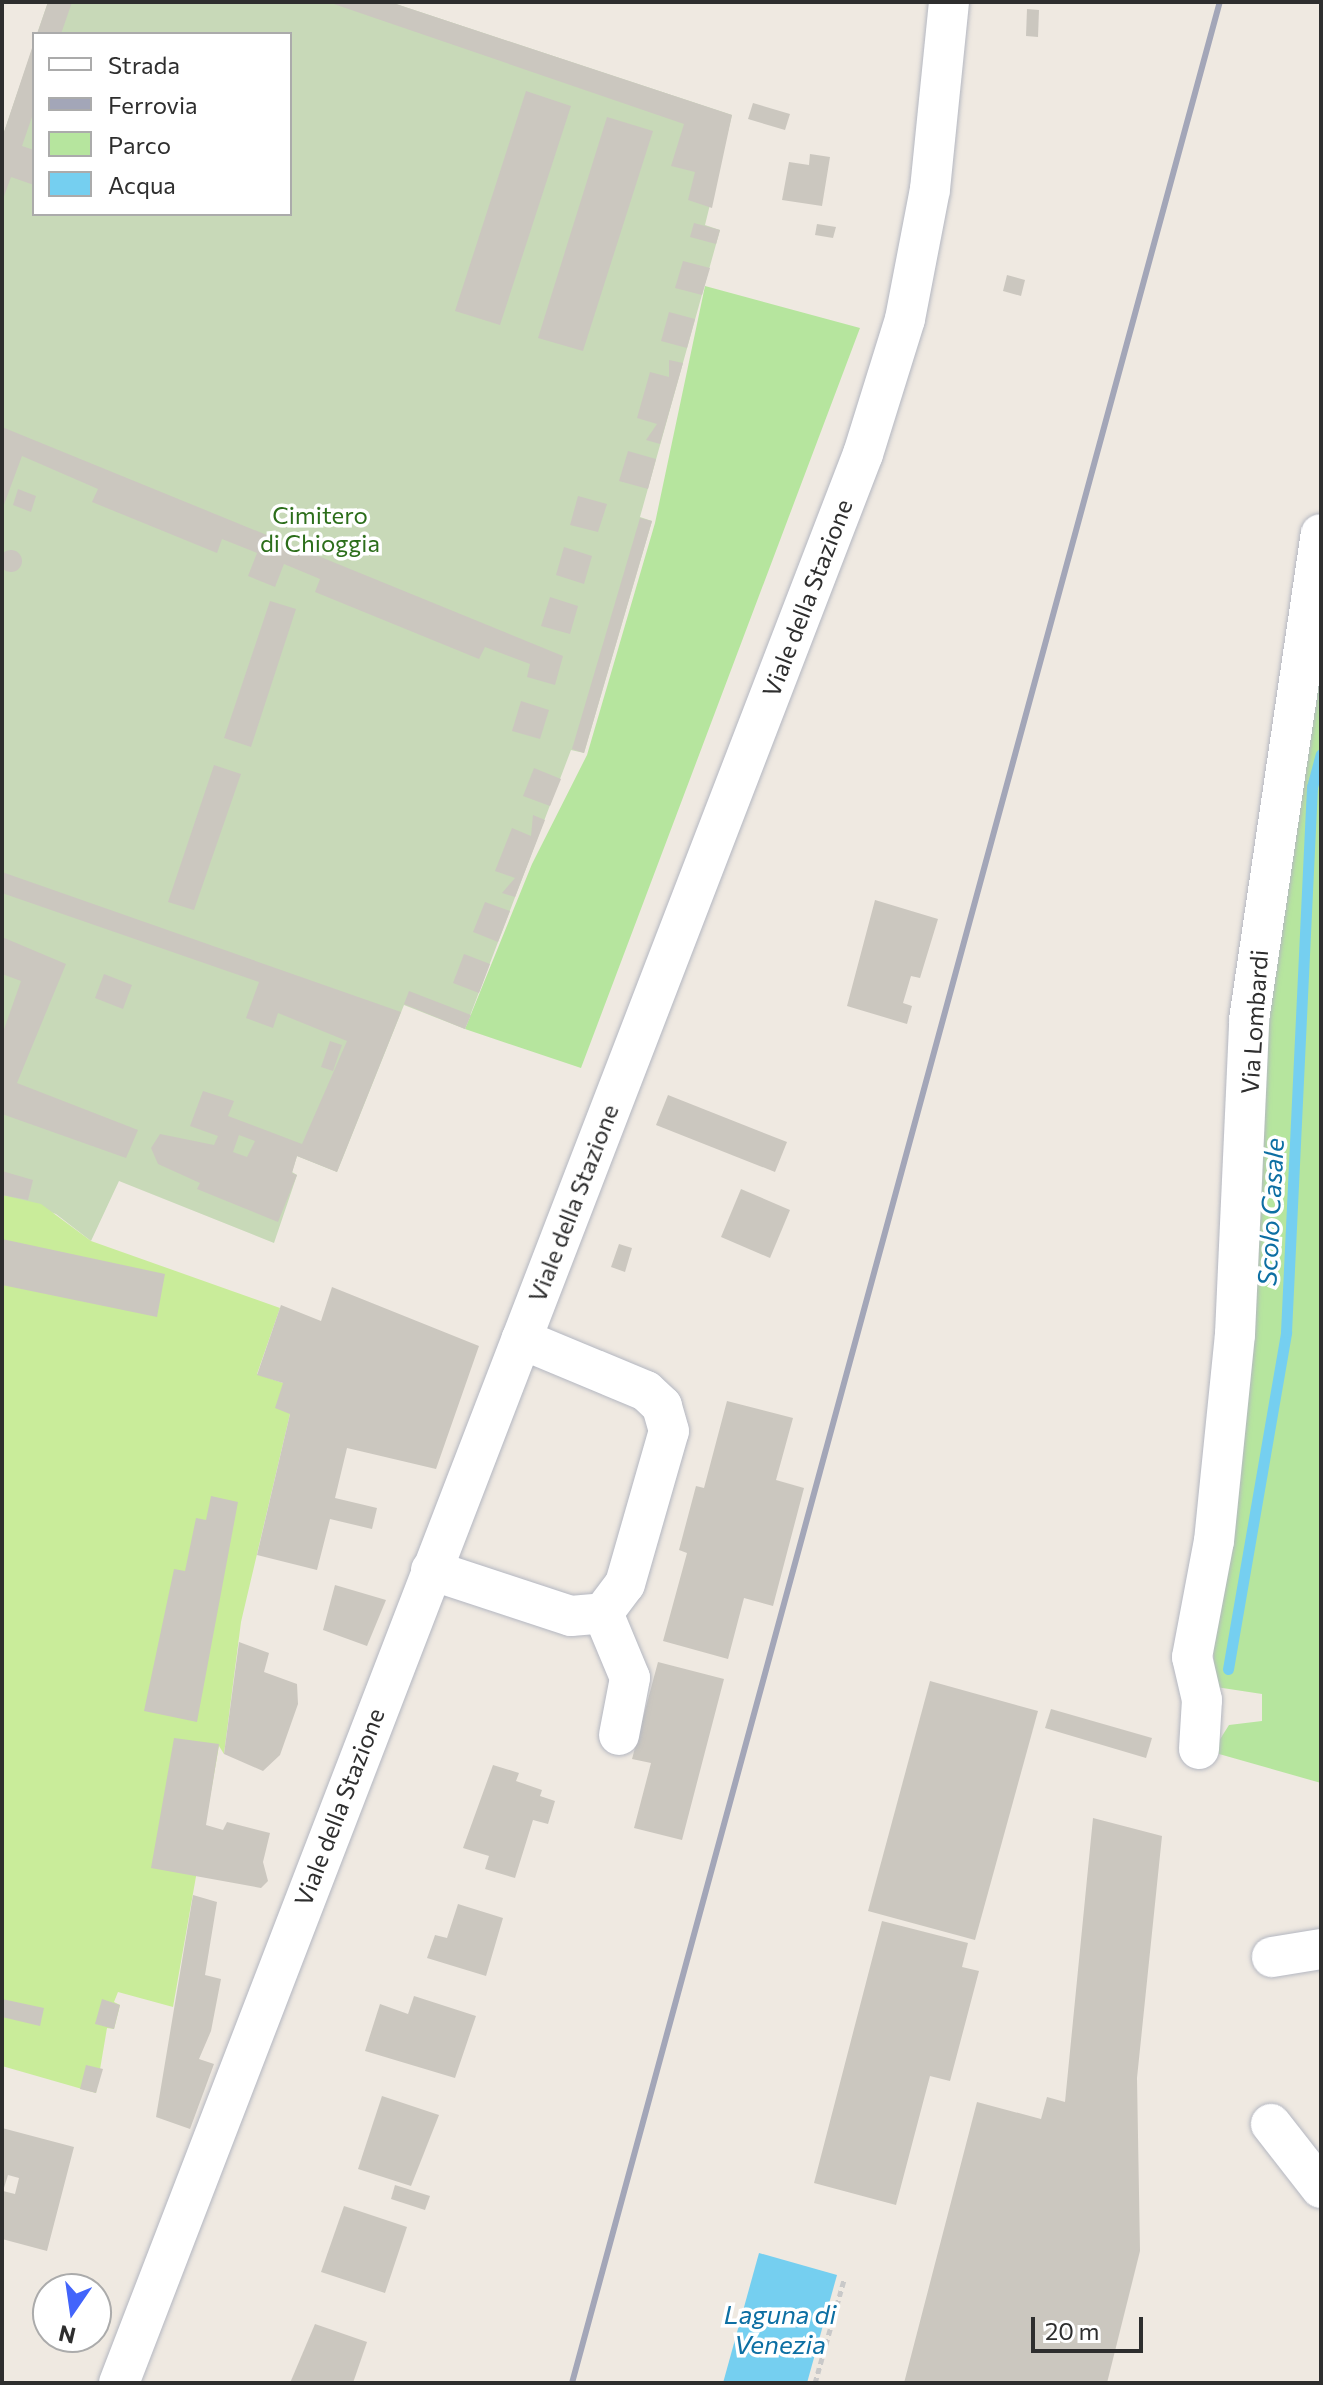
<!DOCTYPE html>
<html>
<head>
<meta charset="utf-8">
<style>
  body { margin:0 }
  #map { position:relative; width:1323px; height:2385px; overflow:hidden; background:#efe9e1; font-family:Commissioner,sans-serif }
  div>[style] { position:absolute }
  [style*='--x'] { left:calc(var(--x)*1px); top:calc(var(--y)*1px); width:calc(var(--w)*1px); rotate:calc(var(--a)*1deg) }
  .green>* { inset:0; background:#b6e59e }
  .cemetery>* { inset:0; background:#c8d9b8 }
  .pitch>* { inset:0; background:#c9ec9a }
  .water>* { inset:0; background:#75cff0 }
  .stream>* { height:11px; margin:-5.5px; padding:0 5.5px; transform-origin:5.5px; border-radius:5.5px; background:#75cff0 }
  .building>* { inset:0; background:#cbc7bf }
  .round { border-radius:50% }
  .path>* { height:5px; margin-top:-2.5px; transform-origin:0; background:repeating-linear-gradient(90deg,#c9c9c9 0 6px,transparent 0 10px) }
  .roads { filter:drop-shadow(0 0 2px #b4b7c1) drop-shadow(0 0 2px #b4b7c1) }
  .minor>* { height:40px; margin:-20px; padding:0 20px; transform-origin:20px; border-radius:20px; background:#fff }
  .rail>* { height:6px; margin:-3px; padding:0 3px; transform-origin:3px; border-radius:3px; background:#a3a6b8 }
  span { translate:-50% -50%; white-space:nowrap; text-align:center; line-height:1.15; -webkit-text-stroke:7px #fff; paint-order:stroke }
  .park-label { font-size:24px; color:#2c6e1b }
  .street-label { font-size:24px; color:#2e2e2e }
  .water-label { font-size:26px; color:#0d6fa3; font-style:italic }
  .frame { position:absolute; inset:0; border:4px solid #2e2e2e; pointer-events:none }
  .legend { position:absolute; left:32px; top:32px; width:260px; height:184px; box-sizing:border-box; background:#fff; border:2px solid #ababab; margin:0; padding:10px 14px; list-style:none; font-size:24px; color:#2e2e2e }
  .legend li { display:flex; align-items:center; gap:16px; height:40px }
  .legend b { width:40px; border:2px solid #ababab }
  .north { position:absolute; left:32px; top:2273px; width:80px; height:80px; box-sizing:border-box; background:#fff; border:2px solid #ababab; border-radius:50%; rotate:193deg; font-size:22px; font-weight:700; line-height:32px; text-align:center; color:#2e2e2e }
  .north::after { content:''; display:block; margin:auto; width:28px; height:36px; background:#4264fb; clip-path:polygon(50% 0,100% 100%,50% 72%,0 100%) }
  .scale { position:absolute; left:1031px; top:2317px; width:112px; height:36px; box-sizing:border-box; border:4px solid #2e2e2e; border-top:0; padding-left:10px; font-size:24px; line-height:28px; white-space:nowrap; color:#2e2e2e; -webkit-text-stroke:6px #fff; paint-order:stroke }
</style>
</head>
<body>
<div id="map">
  <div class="green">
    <i style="clip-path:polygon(705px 286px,860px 328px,581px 1068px,465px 1029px,532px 864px,587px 755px,655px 523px)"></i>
    <i style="clip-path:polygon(1321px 630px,1321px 1783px,1212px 1752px,1229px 1725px,1262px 1721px,1262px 1694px,1216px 1687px,1211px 1624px,1270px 947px)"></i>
  </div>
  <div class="cemetery">
    <i style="clip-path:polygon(48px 2px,390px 2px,732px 115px,705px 225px,720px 230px,640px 517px,652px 521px,584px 753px,571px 750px,465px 1029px,404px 1005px,337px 1172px,297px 1156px,292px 1172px,297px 1175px,274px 1243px,119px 1181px,91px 1241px,56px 1214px,2px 1195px,2px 138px,34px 44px,34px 214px,290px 214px,290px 34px,37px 34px)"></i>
  </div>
  <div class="pitch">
    <i style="clip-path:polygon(2px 1195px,41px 1204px,91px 1241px,280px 1308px,257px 1374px,283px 1383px,290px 1414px,241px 1622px,224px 1754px,219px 1746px,173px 2007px,118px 1992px,114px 2002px,120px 2005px,114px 2029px,107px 2028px,96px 2093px,2px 2066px)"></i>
  </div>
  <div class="water">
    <i style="clip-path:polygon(759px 2253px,837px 2275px,807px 2383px,723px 2383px)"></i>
  </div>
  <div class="stream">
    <i style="--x:1228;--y:1669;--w:342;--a:-80.2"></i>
    <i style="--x:1286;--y:1332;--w:546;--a:-87.27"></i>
    <i style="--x:1312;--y:787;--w:34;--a:-75"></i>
  </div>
  <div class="building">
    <i style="clip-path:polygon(48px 2px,72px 2px,61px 34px,37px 34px)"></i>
    <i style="clip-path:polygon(328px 2px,390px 2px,732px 115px,712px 208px,688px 200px,695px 172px,671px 166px,684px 124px)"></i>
    <i style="clip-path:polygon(1027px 9px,1039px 10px,1038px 37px,1026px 36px)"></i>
    <i style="clip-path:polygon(33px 45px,34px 111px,22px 146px,34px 150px,34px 185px,11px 177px,2px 202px,2px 138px)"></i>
    <i style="clip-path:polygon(526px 91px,571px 106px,500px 325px,455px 311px)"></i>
    <i style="clip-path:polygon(753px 103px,790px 114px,785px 130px,748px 119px)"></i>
    <i style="clip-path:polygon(607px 117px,653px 131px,583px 351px,538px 338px)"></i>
    <i style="clip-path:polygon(810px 154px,830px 157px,822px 206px,782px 200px,789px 162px,809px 165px)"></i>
    <i style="clip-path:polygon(694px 223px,720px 230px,716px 244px,690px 237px)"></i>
    <i style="clip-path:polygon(817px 224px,836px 227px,833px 238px,815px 235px)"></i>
    <i style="clip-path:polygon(683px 261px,710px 268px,702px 295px,675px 288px)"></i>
    <i style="clip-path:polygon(1007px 275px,1025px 280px,1021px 296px,1003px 291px)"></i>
    <i style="clip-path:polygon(669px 312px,695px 319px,687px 348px,661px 341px)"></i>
    <i style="clip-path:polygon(669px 360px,683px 363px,660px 444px,646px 440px,657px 424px,637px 418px,650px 372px,669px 377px)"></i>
    <i style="clip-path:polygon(2px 427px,563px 656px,555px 685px,527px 677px,530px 664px,485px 647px,479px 659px,315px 592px,320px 579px,284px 564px,275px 587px,248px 576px,257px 553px,222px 539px,217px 553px,92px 502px,98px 489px,22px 456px,2px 510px)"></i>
    <i style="clip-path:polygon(628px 451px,656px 459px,648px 489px,619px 481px)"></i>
    <i style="clip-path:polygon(18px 489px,36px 496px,31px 512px,13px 505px)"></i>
    <i style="clip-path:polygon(578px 496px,607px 504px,598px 532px,570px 525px)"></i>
    <i style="clip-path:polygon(640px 518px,652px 521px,584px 753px,572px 749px)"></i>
    <i style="clip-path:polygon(564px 547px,592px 556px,584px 584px,556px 575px)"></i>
    <i class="round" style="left:0;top:550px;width:22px;height:22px"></i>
    <i style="clip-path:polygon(550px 597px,578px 606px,570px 634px,541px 626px)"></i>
    <i style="clip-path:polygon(270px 601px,296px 609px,251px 747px,224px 738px)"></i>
    <i style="clip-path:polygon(521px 701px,549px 710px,540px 739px,512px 731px)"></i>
    <i style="clip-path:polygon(214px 765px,241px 774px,194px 910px,168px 902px)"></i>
    <i style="clip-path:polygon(534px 768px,561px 779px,550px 806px,523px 796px)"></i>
    <i style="clip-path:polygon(533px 815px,545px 820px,515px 897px,502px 893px,515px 878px,495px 871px,512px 828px,531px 836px)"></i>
    <i style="clip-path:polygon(evenodd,2px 872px,401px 1012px,337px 1172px,297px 1156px,292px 1173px,297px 1175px,278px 1222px,197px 1189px,200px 1183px,158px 1164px,151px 1148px,160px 1134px,214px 1145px,218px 1136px,190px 1126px,203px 1091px,234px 1101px,228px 1116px,302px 1144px,347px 1041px,278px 1013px,273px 1028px,246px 1018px,259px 982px,2px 893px,2px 872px,239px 1135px,255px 1141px,247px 1157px,233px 1152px,239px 1135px)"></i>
    <i style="clip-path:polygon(875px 900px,938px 919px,920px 978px,911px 976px,903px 1003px,912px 1006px,907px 1024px,847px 1006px)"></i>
    <i style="clip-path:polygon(485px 902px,510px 911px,498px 942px,473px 932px)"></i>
    <i style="clip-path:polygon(2px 937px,66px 964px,17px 1083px,138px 1130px,126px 1158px,2px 1114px,2px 1035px,21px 981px,2px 974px)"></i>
    <i style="clip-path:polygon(464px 954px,490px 964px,479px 993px,453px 983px)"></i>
    <i style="clip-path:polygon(104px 974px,132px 985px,123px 1009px,95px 998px)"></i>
    <i style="clip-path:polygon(409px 991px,471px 1015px,465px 1029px,404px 1004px)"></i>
    <i style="clip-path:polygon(330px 1041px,342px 1045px,333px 1071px,321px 1067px)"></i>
    <i style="clip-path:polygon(668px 1095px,787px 1142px,775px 1172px,656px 1125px)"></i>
    <i style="clip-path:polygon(2px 1171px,33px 1180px,28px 1200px,2px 1195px)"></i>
    <i style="clip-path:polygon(741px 1189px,790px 1210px,770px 1258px,721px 1237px)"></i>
    <i style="clip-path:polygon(2px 1239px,165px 1274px,157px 1317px,2px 1285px)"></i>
    <i style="clip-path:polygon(619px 1244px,632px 1248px,625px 1272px,611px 1267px)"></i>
    <i style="clip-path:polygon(332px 1287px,479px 1346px,436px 1469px,347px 1448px,335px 1498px,377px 1508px,372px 1529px,330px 1519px,317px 1570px,257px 1555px,290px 1414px,275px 1408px,283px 1383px,257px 1375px,281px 1305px,321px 1321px)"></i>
    <i style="clip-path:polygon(727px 1401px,793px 1418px,776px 1480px,804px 1488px,773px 1606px,744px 1598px,728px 1659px,663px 1641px,687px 1553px,679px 1550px,696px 1486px,704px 1488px)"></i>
    <i style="clip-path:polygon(211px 1496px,238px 1502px,197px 1722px,144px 1711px,174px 1569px,185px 1571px,196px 1518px,206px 1520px)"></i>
    <i style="clip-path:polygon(335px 1585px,386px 1600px,367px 1646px,323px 1630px)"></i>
    <i style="clip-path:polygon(239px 1642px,269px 1653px,264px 1672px,297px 1684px,298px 1704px,280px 1755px,263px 1771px,224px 1754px)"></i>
    <i style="clip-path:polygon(658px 1662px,724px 1679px,682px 1840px,634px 1828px,651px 1763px,632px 1759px)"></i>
    <i style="clip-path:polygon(930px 1681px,1038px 1711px,975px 1940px,868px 1911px)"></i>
    <i style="clip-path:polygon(1051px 1709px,1152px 1738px,1146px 1758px,1045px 1728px)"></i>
    <i style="clip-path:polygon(174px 1738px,219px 1744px,206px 1825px,223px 1830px,227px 1822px,270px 1833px,263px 1862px,268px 1881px,261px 1888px,151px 1868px)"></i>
    <i style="clip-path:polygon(493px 1765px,519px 1773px,516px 1781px,542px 1790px,540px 1796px,555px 1801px,548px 1824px,533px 1820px,515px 1878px,485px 1869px,489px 1856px,463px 1848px)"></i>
    <i style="clip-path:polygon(1093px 1818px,1162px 1836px,1137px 2078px,1140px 2251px,1107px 2383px,904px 2383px,977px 2102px,1041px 2119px,1047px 2097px,1065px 2102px)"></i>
    <i style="clip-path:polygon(193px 1895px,217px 1902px,205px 1975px,221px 1979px,211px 2031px,199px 2059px,214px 2064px,190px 2129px,156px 2117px)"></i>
    <i style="clip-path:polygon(458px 1904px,503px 1918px,486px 1976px,427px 1958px,435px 1935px,447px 1938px)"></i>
    <i style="clip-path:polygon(882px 1921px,968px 1943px,962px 1967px,979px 1971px,950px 2081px,930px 2076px,896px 2205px,814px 2183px)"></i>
    <i style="clip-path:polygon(414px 1996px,476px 2016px,455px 2078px,365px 2051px,380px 2004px,408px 2014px)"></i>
    <i style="clip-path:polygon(2px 1999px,44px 2008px,40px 2026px,2px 2017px)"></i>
    <i style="clip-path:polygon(102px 1999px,120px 2005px,114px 2029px,95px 2024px)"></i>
    <i style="clip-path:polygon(86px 2065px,103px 2069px,96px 2093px,80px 2089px)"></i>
    <i style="clip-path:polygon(382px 2096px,439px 2115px,411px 2186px,358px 2169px)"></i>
    <i style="clip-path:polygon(evenodd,2px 2128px,74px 2147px,47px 2251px,2px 2239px,2px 2128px,8px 2175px,19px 2178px,15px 2194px,3px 2191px,8px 2175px)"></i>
    <i style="clip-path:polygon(395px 2185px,430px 2196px,425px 2210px,391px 2199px)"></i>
    <i style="clip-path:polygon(344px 2206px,407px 2227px,385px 2293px,321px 2272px)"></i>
    <i style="clip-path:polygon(315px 2324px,367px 2342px,353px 2383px,290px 2383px)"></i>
  </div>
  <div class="path">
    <i style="--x:815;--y:2383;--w:107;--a:-74.3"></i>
  </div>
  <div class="roads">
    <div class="minor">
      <i style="--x:431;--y:1570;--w:147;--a:18.2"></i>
      <i style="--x:571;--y:1616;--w:32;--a:-5"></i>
      <i style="--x:603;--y:1613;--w:36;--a:-53"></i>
      <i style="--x:625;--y:1584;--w:159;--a:-74"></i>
      <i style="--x:669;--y:1431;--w:26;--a:-106"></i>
      <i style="--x:662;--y:1406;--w:22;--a:-137"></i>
      <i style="--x:646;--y:1391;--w:135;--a:-157.4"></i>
      <i style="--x:603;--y:1613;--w:70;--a:67.4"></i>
      <i style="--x:630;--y:1678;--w:58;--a:100.9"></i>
      <i style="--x:1199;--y:1749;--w:49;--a:-86.5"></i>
      <i style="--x:1202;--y:1700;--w:44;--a:-103.1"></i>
      <i style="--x:1192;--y:1657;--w:118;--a:-79.3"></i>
      <i style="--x:1214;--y:1541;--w:208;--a:-84.2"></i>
      <i style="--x:1235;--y:1334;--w:314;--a:-87.4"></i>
      <i style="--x:1249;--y:1020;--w:491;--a:-81.6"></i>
      <i style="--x:1272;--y:1957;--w:50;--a:-9.3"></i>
      <i style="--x:1271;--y:2124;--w:81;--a:52"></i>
      <i style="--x:119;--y:2383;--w:2068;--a:-68.91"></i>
      <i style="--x:863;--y:454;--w:141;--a:-72.7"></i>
      <i style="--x:905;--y:319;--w:132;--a:-79.1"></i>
      <i style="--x:930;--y:189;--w:188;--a:-84.2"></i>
    </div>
  </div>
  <div class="rail">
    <i style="--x:572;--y:2383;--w:2468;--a:-74.78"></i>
  </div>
  <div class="park-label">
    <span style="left:320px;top:529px">Cimitero<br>di Chioggia</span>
  </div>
  <div class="street-label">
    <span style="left:807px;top:598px;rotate:-69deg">Viale della Stazione</span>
    <span style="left:1254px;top:1022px;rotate:-86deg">Via Lombardi</span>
    <span style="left:573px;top:1203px;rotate:-69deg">Viale della Stazione</span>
    <span style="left:339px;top:1807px;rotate:-69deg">Viale della Stazione</span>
  </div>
  <div class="water-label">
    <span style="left:1270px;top:1212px;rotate:-87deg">Scolo Casale</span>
    <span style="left:780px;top:2329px">Laguna di<br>Venezia</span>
  </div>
  <div class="frame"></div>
  <ul class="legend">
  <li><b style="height:10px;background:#fff"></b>Strada</li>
  <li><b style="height:10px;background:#a3a6b8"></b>Ferrovia</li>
  <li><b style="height:22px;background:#b6e59e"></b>Parco</li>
  <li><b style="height:22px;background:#75cff0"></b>Acqua</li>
  </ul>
  <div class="north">N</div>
  <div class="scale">20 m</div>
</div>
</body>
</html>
